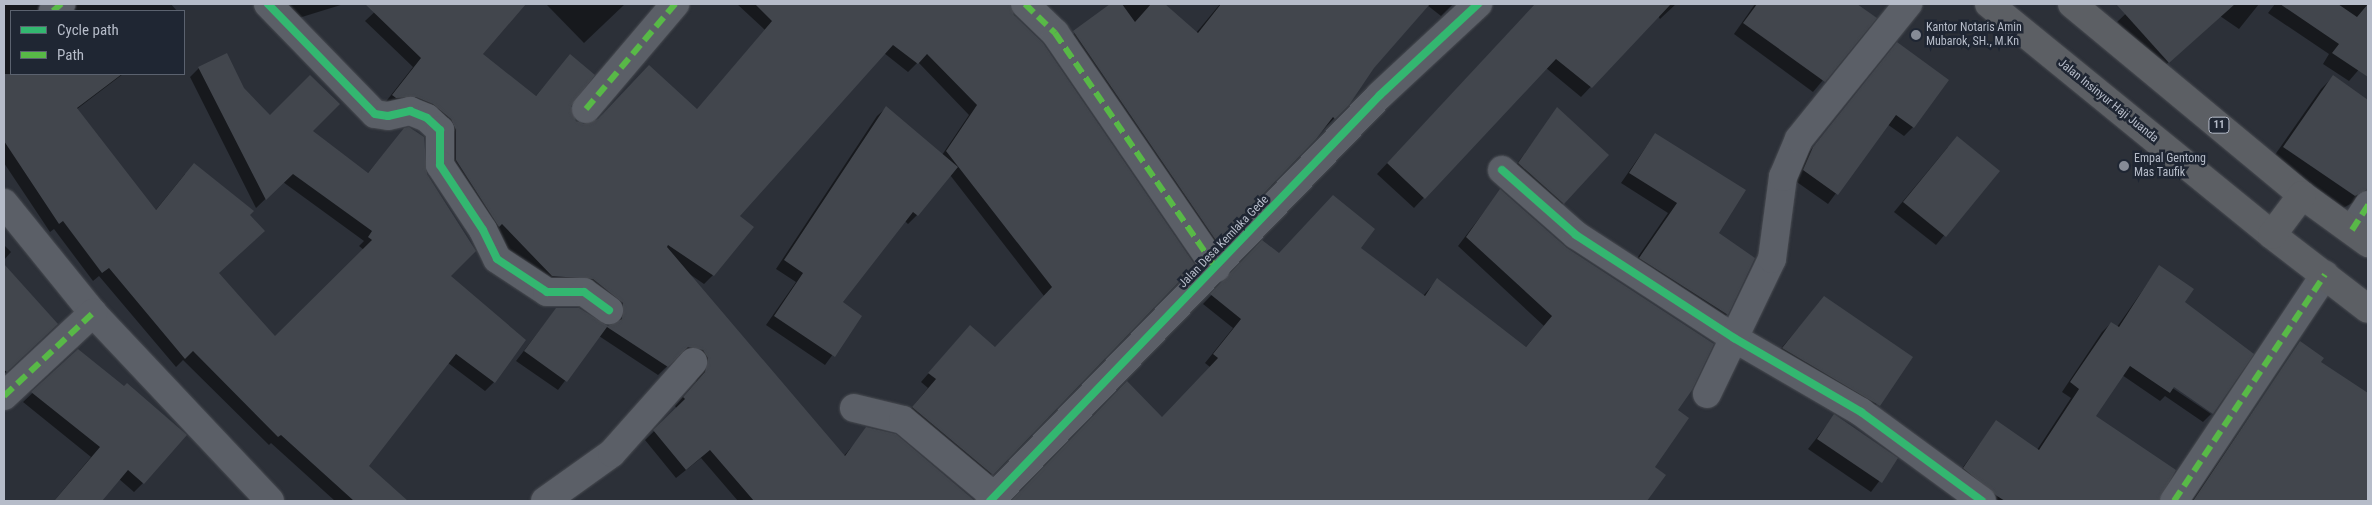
<!DOCTYPE html>
<html>
<head>
<meta charset="utf-8">
<style>
  body { margin:0 }
  #map { position:relative; width:2372px; height:505px; overflow:hidden; background:#2c3038; font-family:"Roboto Condensed",sans-serif }
  div>[style] { position:absolute }
  [style*='--x'] { left:calc(var(--x)*1px); top:calc(var(--y)*1px); width:calc(var(--w)*1px); rotate:calc(var(--a)*1deg) }
  .shadow>* { inset:0; background:#0007 }
  .building>* { inset:0; background:#42464d }
  .roads { filter:drop-shadow(0 0 1px #484b51) drop-shadow(0 0 1px #484b51) }
  .minor>* { height:28px; margin:-14px; padding:0 14px; transform-origin:14px; border-radius:14px; background:#5b5f67 }
  .trunk>* { height:28px; margin:-14px; padding:0 14px; transform-origin:14px; border-radius:14px; background:#5c5f64 }
  .quiet>* { height:6px; margin-top:-3px; transform-origin:0; background:repeating-linear-gradient(90deg,#58b947 0 12px,transparent 0 18px) }
  .cycleway>* { height:8px; margin:-4px; padding:0 4px; transform-origin:4px; border-radius:4px; background:#33b770 }
  .dots>* { width:14px; height:14px; translate:-50% -50%; box-sizing:border-box; border:2px solid #1f2633; border-radius:50% }
  span { translate:-50% -50%; white-space:nowrap; text-align:center; line-height:1.15; -webkit-text-stroke:5px #1f2633; paint-order:stroke }
  .shield-label span { padding:1px 4px; background:#1f2633; border:1px solid; border-radius:4px; -webkit-text-stroke-width:0 }
  .shield-label { font-size:11px; color:#b6bcc9; font-weight:700 }
  .poi-label { font-size:12px; color:#b6bcc9 }
  .left { translate:0 -50%; text-align:left }
  .street-label { font-size:12px; color:#b6bcc9 }
  .frame { position:absolute; inset:0; border:5px solid #b6bcc9; pointer-events:none }
  .legend { position:absolute; left:10px; top:10px; width:175px; height:65px; box-sizing:border-box; background:#1f2633; border:1px solid #5b626f; margin:0; padding:6px 9px; list-style:none; font-size:15px; color:#b6bcc9 }
  .legend li { display:flex; align-items:center; gap:10px; height:25px }
  .legend b { width:25px; border:1px solid #5b626f }
</style>
</head>
<body>
<div id="map">
  <div class="shadow">
    <i style="clip-path:polygon(4px 4px,41px 4px,38px 11px,11px 11px,11px 74px,123px 74px,77px 109px,155px 211px,185px 174px,217px 274px,274px 338px,364px 250px,359px 246px,364px 241px,283px 182px,256px 208px,190px 77px,199px 68px,243px 89px,270px 117px,311px 131px,367px 174px,404px 130px,426px 174px,449px 276px,494px 382px,485px 391px,448px 363px,368px 466px,399px 495px,393px 501px,335px 501px,271px 443px,269px 445px,183px 360px,176px 367px,99px 276px,93px 281px,54px 229px,50px 232px,4px 163px)"></i>
    <i style="clip-path:polygon(64px 4px,171px 4px,177px 11px,66px 11px)"></i>
    <i style="clip-path:polygon(287px 4px,344px 4px,289px 21px,280px 11px)"></i>
    <i style="clip-path:polygon(383px 4px,524px 4px,481px 54px,535px 97px,570px 56px,570px 115px,582px 126px,697px 110px,765px 30px,737px 4px,1009px 4px,1009px 8px,1193px 265px,983px 483px,904px 417px,928px 388px,921px 382px,961px 336px,995px 349px,1044px 296px,950px 175px,917px 215px,908px 224px,905px 221px,841px 303px,861px 316px,825px 365px,766px 325px,796px 282px,776px 269px,877px 116px,886px 108px,942px 155px,969px 115px,918px 62px,908px 72px,884px 53px,738px 216px,713px 275px,704px 284px,688px 273px,843px 457px,867px 429px,895px 435px,974px 501px,738px 501px,701px 458px,676px 478px,645px 440px,677px 409px,675px 406px,696px 382px,700px 367px,694px 359px,678px 356px,658px 375px,599px 336px,558px 390px,516px 361px,556px 309px,608px 327px,614px 324px,615px 313px,543px 285px,492px 232px,447px 170px,447px 139px,384px 104px,413px 67px,365px 21px)"></i>
    <i style="clip-path:polygon(546px 4px,625px 4px,584px 43px)"></i>
    <i style="clip-path:polygon(1112px 4px,1164px 4px,1196px 33px,1220px 4px,1453px 4px,1441px 16px,1427px 5px,1373px 68px,1348px 104px,1205px 252px,1062px 43px)"></i>
    <i style="clip-path:polygon(1536px 4px,1676px 4px,1660px 19px,1658px 16px,1581px 97px,1546px 68px,1414px 208px,1377px 174px)"></i>
    <i style="clip-path:polygon(1755px 4px,1855px 4px,1875px 18px,1813px 92px,1734px 34px)"></i>
    <i style="clip-path:polygon(2136px 4px,2259px 4px,2239px 29px,2220px 16px,2160px 70px,2117px 22px)"></i>
    <i style="clip-path:polygon(2275px 4px,2368px 4px,2368px 59px,2349px 81px,2323px 64px,2329px 54px,2268px 13px)"></i>
    <i style="clip-path:polygon(1898px 44px,1913px 127px,1904px 136px,1887px 124px,1828px 204px,1794px 180px,1804px 158px)"></i>
    <i style="clip-path:polygon(2333px 77px,2368px 101px,2368px 189px,2356px 201px,2343px 208px,2272px 159px,2321px 89px)"></i>
    <i style="clip-path:polygon(1558px 109px,1563px 203px,1554px 212px,1510px 173px)"></i>
    <i style="clip-path:polygon(1655px 134px,1717px 233px,1754px 258px,1727px 314px,1717px 324px,1631px 267px,1668px 213px,1621px 183px)"></i>
    <i style="clip-path:polygon(1948px 147px,1998px 171px,1936px 245px,1894px 212px)"></i>
    <i style="clip-path:polygon(1500px 191px,1676px 411px,1654px 467px,1665px 475px,1646px 501px,1014px 501px,1118px 391px,1162px 419px,1210px 367px,1205px 363px,1233px 328px,1203px 304px,1262px 242px,1279px 255px,1359px 248px,1423px 296px,1438px 279px,1525px 348px,1544px 326px,1458px 246px)"></i>
    <i style="clip-path:polygon(4px 245px,11px 252px,4px 260px)"></i>
    <i style="clip-path:polygon(4px 265px,56px 324px,4px 374px)"></i>
    <i style="clip-path:polygon(2159px 267px,2183px 302px,2168px 385px,2211px 414px,2203px 422px,2165px 396px,2160px 401px,2122px 375px,2094px 416px,2158px 501px,1987px 501px,1955px 478px,1996px 422px,2037px 450px,2071px 398px,2062px 392px,2102px 332px,2111px 323px,2117px 327px)"></i>
    <i style="clip-path:polygon(1824px 298px,1911px 358px,1867px 417px,1772px 359px)"></i>
    <i style="clip-path:polygon(2300px 343px,2319px 362px,2368px 395px,2368px 501px,2192px 501px)"></i>
    <i style="clip-path:polygon(78px 350px,124px 387px,143px 483px,134px 492px,119px 479px,100px 501px,54px 501px,91px 457px,23px 402px)"></i>
    <i style="clip-path:polygon(1834px 416px,1896px 459px,1871px 492px,1808px 449px)"></i>
  </div>
  <div class="building">
    <i style="clip-path:polygon(365px 4px,526px 4px,483px 54px,536px 96px,570px 54px,595px 75px,571px 106px,576px 121px,584px 124px,598px 119px,649px 65px,697px 109px,772px 21px,755px 4px,1010px 4px,1014px 15px,1043px 43px,1195px 265px,993px 475px,912px 407px,936px 379px,928px 373px,970px 325px,995px 347px,1052px 287px,946px 151px,977px 105px,927px 54px,918px 64px,893px 45px,740px 216px,754px 227px,714px 276px,668px 245px,667px 247px,845px 456px,866px 427px,896px 434px,975px 501px,754px 501px,710px 450px,686px 470px,653px 430px,685px 399px,683px 397px,705px 372px,708px 358px,703px 350px,688px 347px,668px 367px,607px 327px,567px 382px,524px 351px,556px 308px,579px 308px,608px 326px,622px 319px,623px 303px,593px 279px,552px 276px,502px 224px,499px 227px,456px 160px,456px 130px,451px 119px,433px 104px,416px 97px,396px 98px,392px 95px,421px 58px)"></i>
    <i style="clip-path:polygon(1110px 4px,1122px 4px,1135px 22px,1151px 4px,1165px 4px,1198px 33px,1221px 4px,1430px 4px,1374px 68px,1349px 105px,1335px 119px,1333px 117px,1316px 139px,1217px 242px,1073px 31px)"></i>
    <i style="clip-path:polygon(1535px 4px,1671px 4px,1592px 88px,1556px 59px,1425px 199px,1387px 163px)"></i>
    <i style="clip-path:polygon(1757px 4px,1857px 4px,1877px 18px,1825px 82px,1743px 23px)"></i>
    <i style="clip-path:polygon(2116px 4px,2235px 4px,2169px 63px)"></i>
    <i style="clip-path:polygon(2280px 4px,2338px 4px,2357px 17px,2368px 4px,2368px 77px,2332px 53px,2339px 44px)"></i>
    <i style="clip-path:polygon(1897px 42px,1949px 80px,1914px 128px,1896px 115px,1838px 195px,1803px 170px,1813px 147px)"></i>
    <i style="clip-path:polygon(227px 53px,244px 88px,270px 115px,310px 75px,340px 104px,313px 131px,368px 173px,404px 128px,409px 127px,424px 137px,427px 174px,476px 251px,451px 276px,526px 340px,495px 383px,456px 354px,369px 466px,408px 501px,354px 501px,281px 435px,278px 437px,193px 351px,185px 359px,109px 268px,102px 273px,63px 221px,59px 224px,4px 141px,4px 74px,122px 74px,77px 108px,156px 210px,194px 163px,254px 211px,250px 215px,265px 231px,219px 273px,275px 336px,372px 240px,368px 237px,372px 231px,293px 174px,266px 200px,198px 67px)"></i>
    <i style="clip-path:polygon(2333px 75px,2368px 100px,2368px 189px,2355px 196px,2283px 147px)"></i>
    <i style="clip-path:polygon(886px 106px,958px 167px,918px 216px,913px 212px,843px 302px,862px 316px,835px 357px,774px 316px,803px 273px,784px 260px)"></i>
    <i style="clip-path:polygon(1557px 107px,1609px 155px,1564px 204px,1518px 163px)"></i>
    <i style="clip-path:polygon(1655px 133px,1746px 190px,1719px 233px,1755px 258px,1728px 315px,1639px 258px,1677px 203px,1629px 173px)"></i>
    <i style="clip-path:polygon(1957px 136px,2000px 171px,1946px 237px,1903px 202px)"></i>
    <i style="clip-path:polygon(1500px 189px,1567px 248px,1714px 344px,1692px 390px,1678px 410px,1689px 418px,1655px 467px,1666px 475px,1647px 501px,1011px 501px,1127px 381px,1162px 417px,1218px 358px,1213px 354px,1241px 319px,1210px 294px,1262px 240px,1279px 253px,1333px 195px,1375px 229px,1361px 248px,1425px 296px,1437px 278px,1526px 347px,1552px 316px,1466px 237px)"></i>
    <i style="clip-path:polygon(4px 264px,58px 324px,7px 372px,4px 370px)"></i>
    <i style="clip-path:polygon(2159px 265px,2194px 289px,2185px 302px,2254px 354px,2213px 414px,2174px 387px,2170px 393px,2130px 366px,2096px 416px,2176px 470px,2159px 501px,2005px 501px,1997px 496px,1963px 468px,1996px 420px,2039px 450px,2079px 389px,2070px 382px,2111px 322px,2119px 327px)"></i>
    <i style="clip-path:polygon(1824px 296px,1913px 357px,1880px 406px,1782px 348px)"></i>
    <i style="clip-path:polygon(2300px 341px,2324px 358px,2321px 362px,2368px 393px,2368px 501px,2193px 501px)"></i>
    <i style="clip-path:polygon(78px 349px,124px 386px,127px 383px,187px 435px,144px 484px,128px 470px,102px 501px,54px 501px,100px 447px,31px 392px)"></i>
    <i style="clip-path:polygon(1834px 414px,1898px 458px,1882px 483px,1817px 439px)"></i>
  </div>
  <div class="roads">
    <div class="minor">
      <i style="--x:268;--y:4;--w:153;--a:45.8"></i>
      <i style="--x:375;--y:114;--w:13;--a:9"></i>
      <i style="--x:388;--y:116;--w:23;--a:-13"></i>
      <i style="--x:410;--y:111;--w:18;--a:22"></i>
      <i style="--x:427;--y:118;--w:18;--a:43"></i>
      <i style="--x:440;--y:130;--w:35;--a:90"></i>
      <i style="--x:440;--y:165;--w:78;--a:56.5"></i>
      <i style="--x:483;--y:230;--w:32;--a:64"></i>
      <i style="--x:497;--y:259;--w:60;--a:33.4"></i>
      <i style="--x:547;--y:292;--w:37;--a:0"></i>
      <i style="--x:584;--y:292;--w:31;--a:36"></i>
      <i style="--x:1025;--y:4;--w:42;--a:44"></i>
      <i style="--x:1055;--y:33;--w:285;--a:55.6"></i>
      <i style="--x:53;--y:11;--w:11;--a:-41"></i>
      <i style="--x:586;--y:109;--w:138;--a:-49.7"></i>
      <i style="--x:1502;--y:170;--w:98;--a:41.3"></i>
      <i style="--x:1576;--y:235;--w:189;--a:33.1"></i>
      <i style="--x:1734;--y:338;--w:147;--a:30.2"></i>
      <i style="--x:1861;--y:412;--w:150;--a:36.3"></i>
      <i style="--x:4;--y:203;--w:141;--a:51"></i>
      <i style="--x:93;--y:313;--w:258;--a:46.7"></i>
      <i style="--x:2352;--y:230;--w:30;--a:-57"></i>
      <i style="--x:1707;--y:394;--w:150;--a:-64.3"></i>
      <i style="--x:1772;--y:259;--w:83;--a:-82.4"></i>
      <i style="--x:1783;--y:177;--w:41;--a:-67.2"></i>
      <i style="--x:1799;--y:139;--w:174;--a:-51.1"></i>
      <i style="--x:4;--y:396;--w:122;--a:-43"></i>
      <i style="--x:854;--y:408;--w:50;--a:13.8"></i>
      <i style="--x:903;--y:420;--w:120;--a:39.9"></i>
      <i style="--x:545;--y:501;--w:82;--a:-35.6"></i>
      <i style="--x:612;--y:453;--w:122;--a:-48.3"></i>
      <i style="--x:990;--y:501;--w:563;--a:-46.15"></i>
      <i style="--x:1380;--y:95;--w:134;--a:-42.9"></i>
      <i style="--x:2174;--y:501;--w:272;--a:-56.3"></i>
    </div>
    <div class="trunk">
      <i style="--x:1989;--y:4;--w:365;--a:39.2"></i>
      <i style="--x:2272;--y:235;--w:121;--a:37.6"></i>
      <i style="--x:2072;--y:4;--w:299;--a:39.7"></i>
      <i style="--x:2302;--y:195;--w:82;--a:36"></i>
      <i style="--x:2272;--y:235;--w:50;--a:-53.1"></i>
    </div>
  </div>
  <div class="quiet">
    <i style="--x:1025;--y:4;--w:42;--a:44"></i>
    <i style="--x:1055;--y:33;--w:285;--a:55.6"></i>
    <i style="--x:53;--y:11;--w:11;--a:-41"></i>
    <i style="--x:586;--y:109;--w:138;--a:-49.7"></i>
    <i style="--x:2352;--y:230;--w:30;--a:-57"></i>
    <i style="--x:4;--y:396;--w:122;--a:-43"></i>
    <i style="--x:2174;--y:501;--w:272;--a:-56.3"></i>
  </div>
  <div class="cycleway">
    <i style="--x:268;--y:4;--w:153;--a:45.8"></i>
    <i style="--x:375;--y:114;--w:13;--a:9"></i>
    <i style="--x:388;--y:116;--w:23;--a:-13"></i>
    <i style="--x:410;--y:111;--w:18;--a:22"></i>
    <i style="--x:427;--y:118;--w:18;--a:43"></i>
    <i style="--x:440;--y:130;--w:35;--a:90"></i>
    <i style="--x:440;--y:165;--w:78;--a:56.5"></i>
    <i style="--x:483;--y:230;--w:32;--a:64"></i>
    <i style="--x:497;--y:259;--w:60;--a:33.4"></i>
    <i style="--x:547;--y:292;--w:37;--a:0"></i>
    <i style="--x:584;--y:292;--w:31;--a:36"></i>
    <i style="--x:1502;--y:170;--w:98;--a:41.3"></i>
    <i style="--x:1576;--y:235;--w:189;--a:33.1"></i>
    <i style="--x:1734;--y:338;--w:147;--a:30.2"></i>
    <i style="--x:1861;--y:412;--w:150;--a:36.3"></i>
    <i style="--x:990;--y:501;--w:563;--a:-46.15"></i>
    <i style="--x:1380;--y:95;--w:134;--a:-42.9"></i>
  </div>
  <div class="dots">
    <i style="left:1916px;top:35px;background:#868b96"></i>
    <i style="left:2124px;top:166px;background:#868b96"></i>
  </div>
  <div class="shield-label">
    <span style="left:2219px;top:125px">11</span>
  </div>
  <div class="poi-label">
    <span class="left" style="left:1926px;top:35px">Kantor Notaris Amin<br>Mubarok, SH., M.Kn</span>
    <span class="left" style="left:2134px;top:166px">Empal Gentong<br>Mas Taufik</span>
  </div>
  <div class="street-label">
    <span style="left:2108px;top:101px;rotate:39deg">Jalan Insinyur Haji Juanda</span>
    <span style="left:1224px;top:242px;rotate:-46deg">Jalan Desa Kemlaka Gede</span>
  </div>
  <div class="frame"></div>
  <ul class="legend">
  <li><b style="height:6px;background:#33b770"></b>Cycle path</li>
  <li><b style="height:6px;background:#58b947"></b>Path</li>
  </ul>
</div>
</body>
</html>
